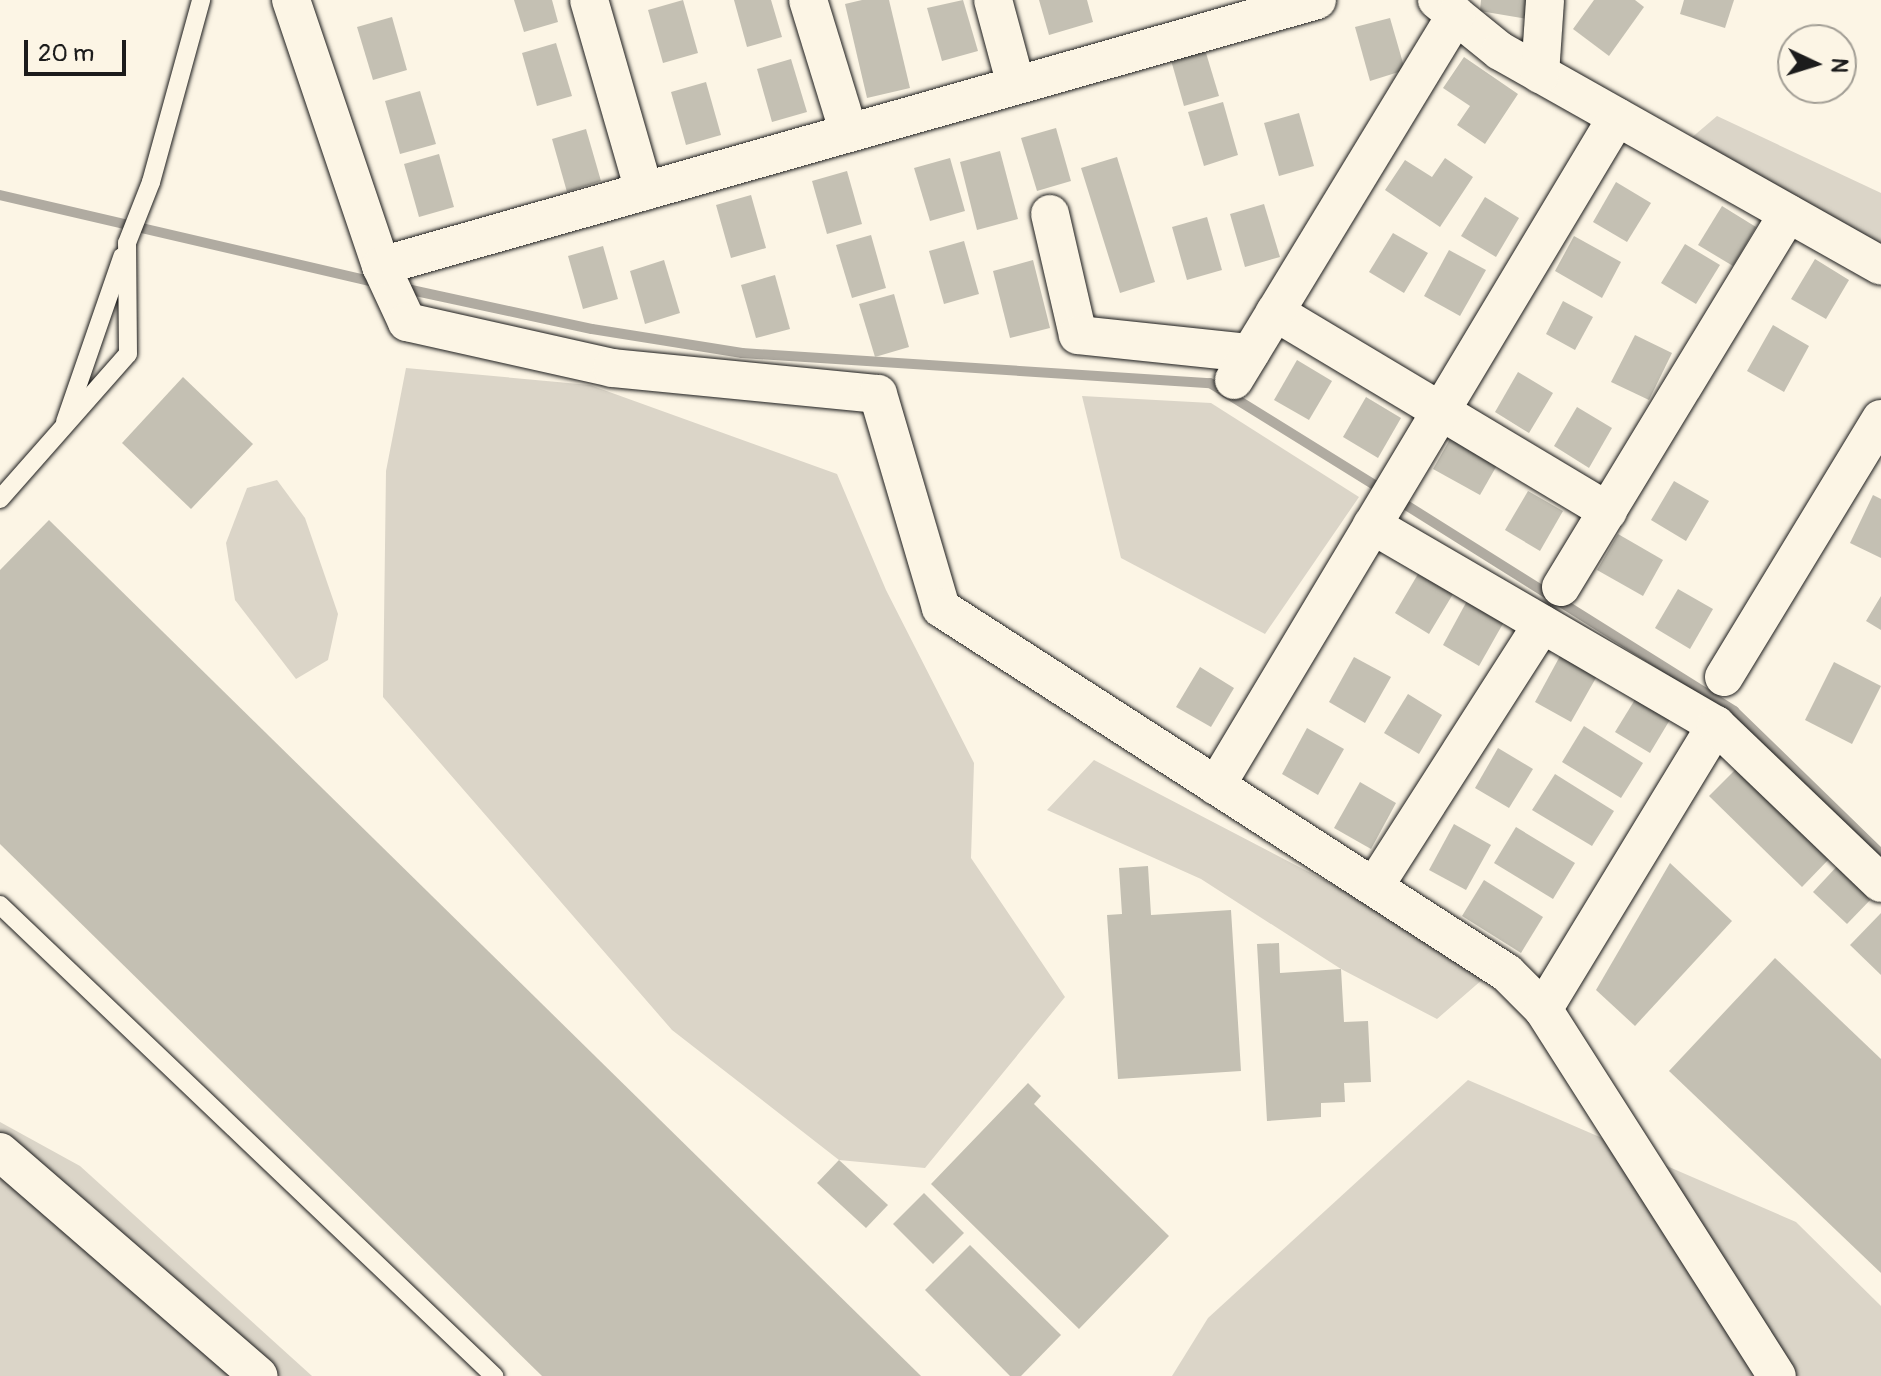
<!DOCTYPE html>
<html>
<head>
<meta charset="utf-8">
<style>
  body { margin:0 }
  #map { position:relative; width:1881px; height:1376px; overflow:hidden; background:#fcf5e5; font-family:Pangolin,sans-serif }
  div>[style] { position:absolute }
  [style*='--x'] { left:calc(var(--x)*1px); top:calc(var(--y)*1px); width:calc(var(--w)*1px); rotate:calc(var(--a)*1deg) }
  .green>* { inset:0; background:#dbd5c8 }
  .stream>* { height:10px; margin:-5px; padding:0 5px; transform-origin:5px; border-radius:5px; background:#b0aba1 }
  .building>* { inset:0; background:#c4c0b3 }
  .roads { filter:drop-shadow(0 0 2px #1c1c1c) drop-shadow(0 0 2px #1c1c1c) }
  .lane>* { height:18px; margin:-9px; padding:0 9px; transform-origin:9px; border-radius:9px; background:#fcf5e5 }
  .street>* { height:38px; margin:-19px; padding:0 19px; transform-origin:19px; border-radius:19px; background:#fcf5e5 }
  span { translate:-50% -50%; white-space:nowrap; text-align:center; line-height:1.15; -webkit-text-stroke:8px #fcf5e5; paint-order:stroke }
  .north { position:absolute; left:1777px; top:24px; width:80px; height:80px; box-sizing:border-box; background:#fcf5e5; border:2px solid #a29e95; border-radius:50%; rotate:94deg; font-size:22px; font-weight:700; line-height:32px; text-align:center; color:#1c1c1c }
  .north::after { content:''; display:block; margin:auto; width:28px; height:36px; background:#1c1c1c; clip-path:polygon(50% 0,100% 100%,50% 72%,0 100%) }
  .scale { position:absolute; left:24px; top:40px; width:102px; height:36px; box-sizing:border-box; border:4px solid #1c1c1c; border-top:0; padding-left:10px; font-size:24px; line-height:28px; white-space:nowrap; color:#1c1c1c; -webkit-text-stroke:6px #fcf5e5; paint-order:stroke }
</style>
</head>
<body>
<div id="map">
  <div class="green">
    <i style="clip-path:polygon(1717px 116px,1881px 193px,1881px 266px,1676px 151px)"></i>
    <i style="clip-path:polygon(406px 368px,590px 385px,837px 474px,886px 590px,974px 763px,971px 858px,1065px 997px,925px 1168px,839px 1160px,672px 1030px,383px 697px,386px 471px)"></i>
    <i style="clip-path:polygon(1082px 396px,1211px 403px,1359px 497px,1265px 634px,1121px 558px)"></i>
    <i style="clip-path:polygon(277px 480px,305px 518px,338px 614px,328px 660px,296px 679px,235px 600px,226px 543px,247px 488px)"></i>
    <i style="clip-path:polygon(1094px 760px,1347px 892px,1483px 979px,1437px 1019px,1341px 969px,1201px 879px,1047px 810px)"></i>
    <i style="clip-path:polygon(1468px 1080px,1796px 1222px,1881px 1306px,1881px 1376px,1172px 1376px,1208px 1318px)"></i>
    <i style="clip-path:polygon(0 1122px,80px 1166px,312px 1376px,0 1376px)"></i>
  </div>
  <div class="stream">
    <i style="--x:0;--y:195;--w:389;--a:13.1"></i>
    <i style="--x:402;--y:288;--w:194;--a:12.2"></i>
    <i style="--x:592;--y:329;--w:152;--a:9.1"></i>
    <i style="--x:742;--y:353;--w:469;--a:3.7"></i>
    <i style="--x:1210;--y:383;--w:205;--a:31.8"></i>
    <i style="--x:1398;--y:500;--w:397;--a:32.1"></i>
    <i style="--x:1734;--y:711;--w:205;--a:44.2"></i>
  </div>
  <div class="building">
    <i style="clip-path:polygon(514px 0,552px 0,558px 22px,524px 32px)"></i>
    <i style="clip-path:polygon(683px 0,698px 53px,663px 63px,648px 10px)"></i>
    <i style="clip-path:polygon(734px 0,771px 0,782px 37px,747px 47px)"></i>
    <i style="clip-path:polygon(862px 0,889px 0,910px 88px,867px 98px,845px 4px)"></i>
    <i style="clip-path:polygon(963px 0,978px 51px,942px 61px,927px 8px)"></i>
    <i style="clip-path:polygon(1039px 0,1087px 0,1093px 22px,1049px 35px)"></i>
    <i style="clip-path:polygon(1481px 0,1531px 0,1528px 19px,1480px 11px)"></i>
    <i style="clip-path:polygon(1594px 0,1635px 0,1644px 7px,1609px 56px,1573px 29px)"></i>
    <i style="clip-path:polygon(1684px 0,1734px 0,1725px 28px,1680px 14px)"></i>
    <i style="clip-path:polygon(392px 17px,407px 70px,373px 80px,357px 27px)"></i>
    <i style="clip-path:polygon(1390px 18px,1405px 70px,1370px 81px,1355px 27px)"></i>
    <i style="clip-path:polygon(556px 43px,572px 96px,537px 106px,522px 53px)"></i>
    <i style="clip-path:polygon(1203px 43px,1219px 96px,1184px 106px,1169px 53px)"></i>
    <i style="clip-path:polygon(1464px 57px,1518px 94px,1485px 144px,1457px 125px,1470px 106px,1443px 88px)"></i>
    <i style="clip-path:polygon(791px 59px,807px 112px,772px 122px,757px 69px)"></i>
    <i style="clip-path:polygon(706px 82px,721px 135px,686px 145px,671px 92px)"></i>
    <i style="clip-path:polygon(420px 91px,436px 144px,400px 154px,385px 101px)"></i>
    <i style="clip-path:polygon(1223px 102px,1238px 155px,1204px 166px,1188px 112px)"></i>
    <i style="clip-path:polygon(1299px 113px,1314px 166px,1279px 176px,1264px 123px)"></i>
    <i style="clip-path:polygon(1056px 128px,1071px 181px,1037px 191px,1021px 138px)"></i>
    <i style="clip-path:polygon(586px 129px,601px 181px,567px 192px,552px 139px)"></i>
    <i style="clip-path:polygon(1000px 151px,1018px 219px,977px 230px,960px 162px)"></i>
    <i style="clip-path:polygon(439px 154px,454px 207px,419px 217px,404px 164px)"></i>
    <i style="clip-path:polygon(1117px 157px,1155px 282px,1120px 293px,1081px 168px)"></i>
    <i style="clip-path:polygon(950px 158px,965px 211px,930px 221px,914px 168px)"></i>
    <i style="clip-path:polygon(1445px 158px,1473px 177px,1440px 227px,1385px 190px,1405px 160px,1432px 177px)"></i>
    <i style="clip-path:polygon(847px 171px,862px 224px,827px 234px,812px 181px)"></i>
    <i style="clip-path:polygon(1616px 182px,1651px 203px,1627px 242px,1593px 222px)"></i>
    <i style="clip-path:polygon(751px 195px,766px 248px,731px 258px,716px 205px)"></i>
    <i style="clip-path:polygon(1485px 197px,1519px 218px,1496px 257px,1461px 236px)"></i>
    <i style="clip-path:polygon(1264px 204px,1280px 257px,1245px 267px,1230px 214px)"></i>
    <i style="clip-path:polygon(1722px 206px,1756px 227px,1733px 266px,1698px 245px)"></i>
    <i style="clip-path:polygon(1207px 217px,1222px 270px,1187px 280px,1172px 227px)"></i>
    <i style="clip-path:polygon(1393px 233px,1428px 253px,1404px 293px,1369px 272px)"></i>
    <i style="clip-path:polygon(871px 235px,886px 288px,852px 298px,836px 245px)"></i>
    <i style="clip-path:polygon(1574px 236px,1621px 262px,1602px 298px,1555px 271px)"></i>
    <i style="clip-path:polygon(964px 241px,979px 294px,944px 304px,929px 251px)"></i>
    <i style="clip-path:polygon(1685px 244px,1720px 265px,1696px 304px,1661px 283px)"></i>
    <i style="clip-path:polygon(603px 246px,618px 299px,583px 309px,568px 256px)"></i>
    <i style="clip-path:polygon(1449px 250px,1486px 270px,1460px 316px,1424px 296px)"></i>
    <i style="clip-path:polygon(1815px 259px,1849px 280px,1826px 319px,1791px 299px)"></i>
    <i style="clip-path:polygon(664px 260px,680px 313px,645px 324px,630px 271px)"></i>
    <i style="clip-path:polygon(1033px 260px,1050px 328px,1010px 338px,993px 271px)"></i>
    <i style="clip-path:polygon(775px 275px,790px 329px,756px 338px,741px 285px)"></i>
    <i style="clip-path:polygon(894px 294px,909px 347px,875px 357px,859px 304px)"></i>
    <i style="clip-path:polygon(1563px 301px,1593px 317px,1575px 350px,1546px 334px)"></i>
    <i style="clip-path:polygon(1773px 325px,1809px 346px,1784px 392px,1747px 371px)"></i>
    <i style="clip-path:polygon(1635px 335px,1672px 353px,1649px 400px,1611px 382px)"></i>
    <i style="clip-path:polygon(1297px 360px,1332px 381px,1309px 420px,1274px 400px)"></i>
    <i style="clip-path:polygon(1518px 372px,1553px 393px,1529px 433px,1495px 412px)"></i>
    <i style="clip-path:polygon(183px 377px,253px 444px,191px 509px,122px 443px)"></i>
    <i style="clip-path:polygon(1366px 397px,1401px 418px,1378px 458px,1343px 437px)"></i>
    <i style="clip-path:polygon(1577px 407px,1612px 428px,1589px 468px,1554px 446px)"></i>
    <i style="clip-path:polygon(1453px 434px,1500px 460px,1480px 495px,1433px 469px)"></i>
    <i style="clip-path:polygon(1674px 481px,1709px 501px,1686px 541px,1651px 520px)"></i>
    <i style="clip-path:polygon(1528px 491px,1563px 511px,1540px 551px,1505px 530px)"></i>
    <i style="clip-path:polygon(1873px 495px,1881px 499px,1881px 558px,1850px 543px)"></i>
    <i style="clip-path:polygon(49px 520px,921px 1376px,542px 1376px,0 844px,0 570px)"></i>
    <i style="clip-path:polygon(1618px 534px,1663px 560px,1643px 596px,1597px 570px)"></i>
    <i style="clip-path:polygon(1418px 574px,1453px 594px,1429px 634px,1395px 613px)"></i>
    <i style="clip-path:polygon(1678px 589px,1713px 609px,1690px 649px,1655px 628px)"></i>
    <i style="clip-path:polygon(1881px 596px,1881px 630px,1866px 621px)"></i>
    <i style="clip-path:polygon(1468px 599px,1505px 620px,1479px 666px,1443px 645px)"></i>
    <i style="clip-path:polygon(1560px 656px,1597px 676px,1571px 722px,1535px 702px)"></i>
    <i style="clip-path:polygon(1354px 657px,1391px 677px,1365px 723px,1329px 702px)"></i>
    <i style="clip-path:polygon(1834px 662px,1881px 686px,1852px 744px,1805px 720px)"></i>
    <i style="clip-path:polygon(1200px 667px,1234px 688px,1211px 727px,1176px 707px)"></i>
    <i style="clip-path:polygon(1639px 693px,1674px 713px,1650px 753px,1615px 732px)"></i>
    <i style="clip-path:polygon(1408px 694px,1442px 715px,1419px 754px,1384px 733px)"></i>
    <i style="clip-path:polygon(1584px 726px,1643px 763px,1621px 798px,1562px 762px)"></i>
    <i style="clip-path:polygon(1307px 728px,1344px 749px,1318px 795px,1282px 774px)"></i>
    <i style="clip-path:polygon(1498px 748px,1533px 769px,1509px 808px,1475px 788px)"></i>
    <i style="clip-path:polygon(1737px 768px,1830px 858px,1802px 887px,1709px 796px)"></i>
    <i style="clip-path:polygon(1555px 774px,1614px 811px,1592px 846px,1532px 810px)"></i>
    <i style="clip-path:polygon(1360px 782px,1396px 803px,1371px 849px,1334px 828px)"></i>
    <i style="clip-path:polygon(1454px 824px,1491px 845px,1466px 890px,1429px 870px)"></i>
    <i style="clip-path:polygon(1516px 827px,1575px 863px,1553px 899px,1494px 863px)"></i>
    <i style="clip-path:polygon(1670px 863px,1732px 921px,1635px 1026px,1596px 990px)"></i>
    <i style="clip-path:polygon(1840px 863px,1874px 896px,1847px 924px,1813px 892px)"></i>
    <i style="clip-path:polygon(1148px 866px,1151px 915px,1231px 910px,1241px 1071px,1118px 1079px,1107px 915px,1122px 914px,1119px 868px)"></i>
    <i style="clip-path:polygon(1484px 880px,1543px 917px,1521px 953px,1462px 916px)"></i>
    <i style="clip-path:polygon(1881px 913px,1881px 975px,1850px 945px)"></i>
    <i style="clip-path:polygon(1279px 943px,1280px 973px,1341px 969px,1344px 1022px,1368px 1021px,1371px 1082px,1344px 1083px,1345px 1102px,1321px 1103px,1321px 1117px,1267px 1121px,1257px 944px)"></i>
    <i style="clip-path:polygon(1775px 958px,1881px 1059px,1881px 1273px,1669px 1071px)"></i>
    <i style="clip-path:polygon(1028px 1083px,1041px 1096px,1034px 1104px,1169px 1236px,1079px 1329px,931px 1184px)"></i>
    <i style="clip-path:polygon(839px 1160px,888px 1205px,866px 1228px,817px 1183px)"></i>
    <i style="clip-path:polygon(924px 1193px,964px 1233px,933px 1264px,893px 1224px)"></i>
    <i style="clip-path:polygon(970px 1245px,1061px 1335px,1021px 1376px,1010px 1376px,925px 1290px)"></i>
  </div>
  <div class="roads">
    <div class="lane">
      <i style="--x:65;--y:422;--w:175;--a:-70.9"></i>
      <i style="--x:0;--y:499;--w:193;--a:-48.6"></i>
      <i style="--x:128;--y:354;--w:111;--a:-90.5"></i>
      <i style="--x:127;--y:243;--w:66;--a:-68.5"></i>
      <i style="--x:151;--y:182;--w:189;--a:-74.6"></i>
      <i style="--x:0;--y:905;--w:683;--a:43.63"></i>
    </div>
    <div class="street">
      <i style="--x:291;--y:0;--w:281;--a:71.3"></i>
      <i style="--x:381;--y:266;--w:62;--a:65.1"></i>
      <i style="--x:407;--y:322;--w:210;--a:12.6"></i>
      <i style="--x:612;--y:368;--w:267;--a:5.6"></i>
      <i style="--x:878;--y:394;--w:223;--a:73.6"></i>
      <i style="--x:941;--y:608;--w:673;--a:32.82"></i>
      <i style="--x:1507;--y:973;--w:51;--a:45"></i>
      <i style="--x:589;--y:0;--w:199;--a:73.9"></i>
      <i style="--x:808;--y:0;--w:139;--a:72.9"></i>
      <i style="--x:993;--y:0;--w:88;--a:74.9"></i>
      <i style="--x:1437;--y:0;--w:81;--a:39"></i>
      <i style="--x:1500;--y:51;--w:437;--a:29.4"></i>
      <i style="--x:1540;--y:74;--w:74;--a:-86.1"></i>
      <i style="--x:1050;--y:214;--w:124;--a:77"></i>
      <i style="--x:1078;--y:335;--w:173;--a:6"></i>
      <i style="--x:381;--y:266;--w:973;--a:-15.86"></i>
      <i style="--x:1275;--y:312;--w:388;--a:30.9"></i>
      <i style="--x:1234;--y:380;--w:427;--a:-58.7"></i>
      <i style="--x:1372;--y:525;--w:398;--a:30.2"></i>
      <i style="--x:1716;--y:725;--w:333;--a:121.3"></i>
      <i style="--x:1543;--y:1009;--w:435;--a:57.5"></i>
      <i style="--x:1561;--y:587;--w:437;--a:-58.7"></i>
      <i style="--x:1724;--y:677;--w:302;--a:-58.7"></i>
      <i style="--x:1716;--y:725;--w:228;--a:43.8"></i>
      <i style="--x:1216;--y:786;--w:780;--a:-59.06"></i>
      <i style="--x:1374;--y:887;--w:312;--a:-57.4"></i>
      <i style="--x:0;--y:1152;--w:342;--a:40.9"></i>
    </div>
  </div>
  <div class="north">N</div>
  <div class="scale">20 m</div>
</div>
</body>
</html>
